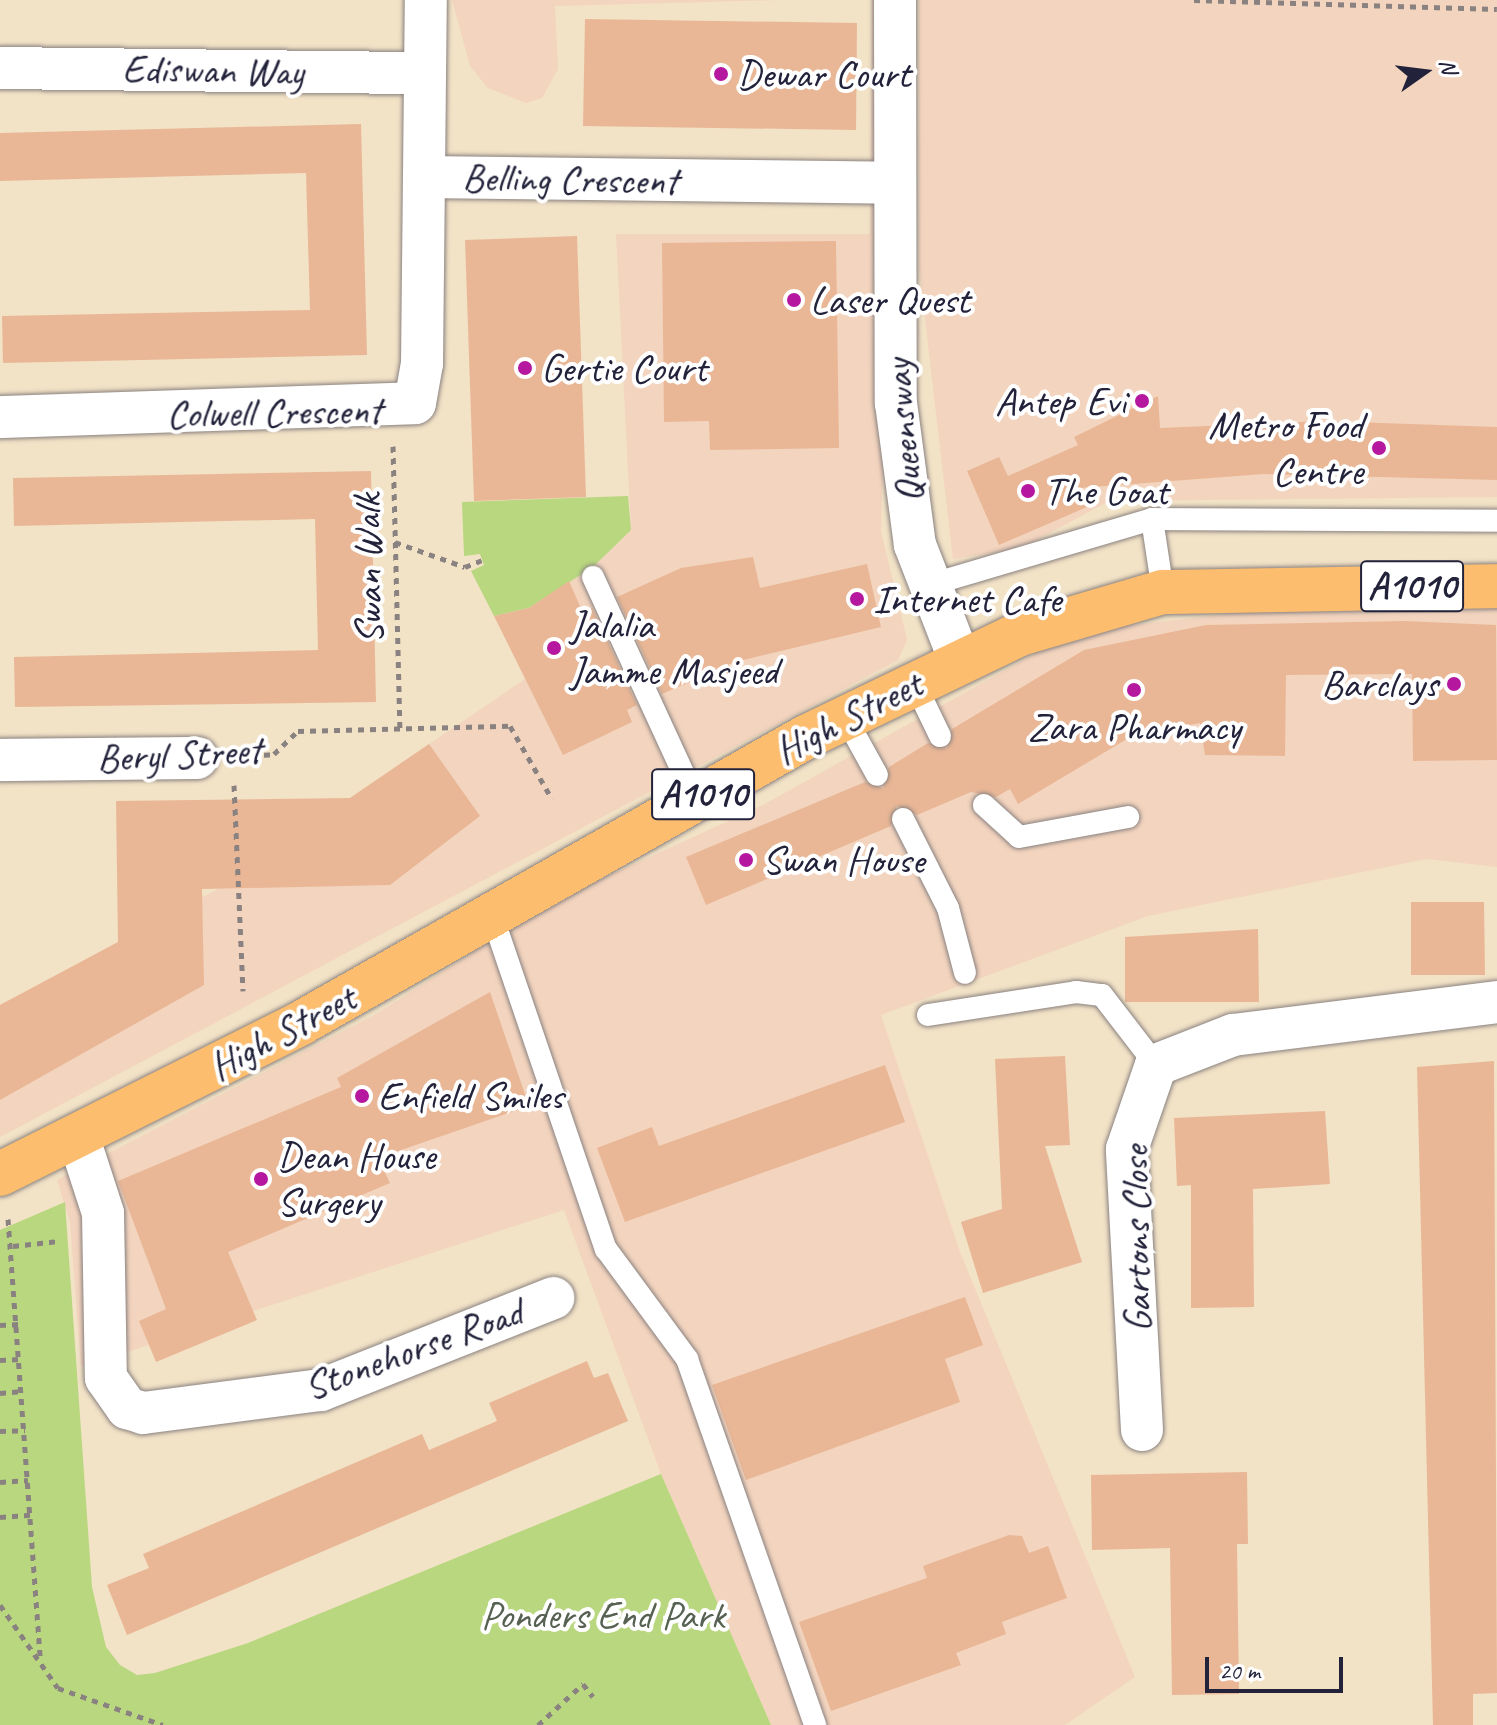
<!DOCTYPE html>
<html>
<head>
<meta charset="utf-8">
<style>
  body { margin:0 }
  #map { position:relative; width:1497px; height:1725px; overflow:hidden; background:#f2e2c6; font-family:Caveat,sans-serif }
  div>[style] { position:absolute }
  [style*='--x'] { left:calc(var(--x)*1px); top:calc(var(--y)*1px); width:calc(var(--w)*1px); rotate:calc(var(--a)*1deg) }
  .built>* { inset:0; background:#f3d4be }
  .green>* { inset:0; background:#b8d77e }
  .building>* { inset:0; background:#e9b796 }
  .path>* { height:5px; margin-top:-2.5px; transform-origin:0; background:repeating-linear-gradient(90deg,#8a8280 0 6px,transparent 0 12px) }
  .roads { filter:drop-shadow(0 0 2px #8a8280) drop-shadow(0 0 2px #8a8280) }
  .lane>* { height:22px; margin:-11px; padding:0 11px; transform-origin:11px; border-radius:11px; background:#fff }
  .street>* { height:42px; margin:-21px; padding:0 21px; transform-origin:21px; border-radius:21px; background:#fff }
  .primary>* { height:44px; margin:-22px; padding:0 22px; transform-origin:22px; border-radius:22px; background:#fcbd6f }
  .dots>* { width:22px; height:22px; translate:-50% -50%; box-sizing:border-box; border:4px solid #fff; border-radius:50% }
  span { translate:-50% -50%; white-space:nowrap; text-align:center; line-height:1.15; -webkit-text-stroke:8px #fff; paint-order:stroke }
  .shield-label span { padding:2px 6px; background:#fff; border:2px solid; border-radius:6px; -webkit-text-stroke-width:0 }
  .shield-label { font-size:38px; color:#22223b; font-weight:700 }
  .street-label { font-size:40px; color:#22223b }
  .poi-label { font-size:40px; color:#22223b }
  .left { translate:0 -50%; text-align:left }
  .right { translate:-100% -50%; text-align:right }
  .park-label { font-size:40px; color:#566152 }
  .north { position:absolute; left:1385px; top:32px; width:80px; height:80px; -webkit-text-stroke:6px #fff; paint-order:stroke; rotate:76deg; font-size:22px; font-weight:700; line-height:32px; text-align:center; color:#22223b }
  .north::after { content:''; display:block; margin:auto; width:28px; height:36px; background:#22223b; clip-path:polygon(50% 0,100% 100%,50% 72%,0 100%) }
  .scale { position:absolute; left:1205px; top:1657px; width:138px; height:36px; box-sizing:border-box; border:4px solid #22223b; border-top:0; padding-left:10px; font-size:24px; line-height:28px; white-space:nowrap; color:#22223b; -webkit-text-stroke:6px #fff; paint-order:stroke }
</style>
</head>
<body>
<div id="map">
  <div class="built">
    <i style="clip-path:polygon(452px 0,778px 0,555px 6px,558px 69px,542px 98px,526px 103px,488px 88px,470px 66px)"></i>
    <i style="clip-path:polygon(872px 0,895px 0,881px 531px,907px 640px,898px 660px,0 1137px,0 1005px,216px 890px,213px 826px,350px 798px,525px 679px,529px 608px,593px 567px,631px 530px,616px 234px,870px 234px)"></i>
    <i style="clip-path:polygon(919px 0,1497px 0,1497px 497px,1109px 501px,1022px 548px,953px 559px,919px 268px)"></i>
    <i style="clip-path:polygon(1497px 599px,1497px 867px,1426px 859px,1148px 916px,881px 1015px,960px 1252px,1135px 1677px,1065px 1725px,771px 1725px,661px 1474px,564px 1210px,81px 1367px,70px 1222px,57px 1180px,376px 1014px,556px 900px,763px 805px,1074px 632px,1270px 609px)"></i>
  </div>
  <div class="green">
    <i style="clip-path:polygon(628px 496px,631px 530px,593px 567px,529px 608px,494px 616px,471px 571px,484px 565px,480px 554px,464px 556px,462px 502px)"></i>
    <i style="clip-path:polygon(65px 1202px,92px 1587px,106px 1647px,120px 1665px,137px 1675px,155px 1673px,248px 1643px,661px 1474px,771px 1725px,0 1725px,0 1230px)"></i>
  </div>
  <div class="building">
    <i style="clip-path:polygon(585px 19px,857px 23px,856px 130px,583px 126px)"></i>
    <i style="clip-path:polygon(361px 124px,367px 355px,3px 363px,2px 316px,310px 310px,306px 173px,0 181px,0 133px)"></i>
    <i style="clip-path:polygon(577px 236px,586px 497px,474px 501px,465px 240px)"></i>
    <i style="clip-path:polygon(836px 241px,839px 448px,710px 450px,709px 421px,664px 422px,662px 243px)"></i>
    <i style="clip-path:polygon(1158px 396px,1160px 428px,1323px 421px,1497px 427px,1497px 480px,1264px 474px,1079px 488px,1087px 507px,999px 545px,967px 471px,999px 457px,1008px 476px,1078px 445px,1074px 437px)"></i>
    <i style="clip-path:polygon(371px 471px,376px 702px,15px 707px,14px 657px,318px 650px,315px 519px,14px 526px,13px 478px)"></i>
    <i style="clip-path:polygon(753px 557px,760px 588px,867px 564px,881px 627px,735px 662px,662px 694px,617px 597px,681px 568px)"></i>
    <i style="clip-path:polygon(569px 581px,583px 613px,592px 608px,637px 705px,627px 710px,632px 722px,563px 755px,494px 616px,529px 608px)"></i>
    <i style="clip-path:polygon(1405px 621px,1496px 625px,1497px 760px,1413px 761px,1412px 674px,1286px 675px,1285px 756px,1205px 755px,1200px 723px,1132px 736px,1018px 804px,1010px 789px,996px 797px,971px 792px,917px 815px,897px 806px,891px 826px,706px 905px,686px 857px,865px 782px,883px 788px,889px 767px,928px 743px,947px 748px,952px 729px,1084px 650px,1206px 625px)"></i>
    <i style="clip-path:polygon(429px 744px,480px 816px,390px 885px,202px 889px,204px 985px,0 1100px,0 1005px,118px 942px,116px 801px,350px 798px)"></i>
    <i style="clip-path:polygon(1411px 902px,1484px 902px,1485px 975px,1411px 975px)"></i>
    <i style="clip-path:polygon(1258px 929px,1259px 1002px,1125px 1002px,1125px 937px)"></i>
    <i style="clip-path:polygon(490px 992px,529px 1106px,378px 1158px,390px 1183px,228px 1252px,257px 1320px,156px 1362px,139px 1321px,166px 1309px,118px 1181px,341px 1087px,337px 1078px)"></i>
    <i style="clip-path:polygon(1065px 1056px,1070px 1145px,1045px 1146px,1082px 1262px,983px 1293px,961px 1222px,1002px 1209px,995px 1059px)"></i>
    <i style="clip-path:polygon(1494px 1061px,1497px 1693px,1473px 1694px,1473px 1725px,1433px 1725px,1417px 1067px)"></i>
    <i style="clip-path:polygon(885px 1065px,905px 1122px,625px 1222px,597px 1148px,652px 1127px,659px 1146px)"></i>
    <i style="clip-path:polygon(1325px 1111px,1330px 1184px,1253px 1189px,1254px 1307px,1191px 1308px,1191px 1185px,1177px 1186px,1174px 1118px)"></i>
    <i style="clip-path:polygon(965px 1297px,983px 1345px,945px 1359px,960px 1402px,746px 1480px,712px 1385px)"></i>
    <i style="clip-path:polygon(587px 1361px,594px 1378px,608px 1373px,628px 1421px,127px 1635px,107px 1585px,149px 1568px,143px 1554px,422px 1434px,429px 1450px,497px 1421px,489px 1403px)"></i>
    <i style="clip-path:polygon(1247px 1472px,1248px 1544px,1237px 1544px,1239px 1694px,1172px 1695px,1170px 1548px,1092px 1550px,1091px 1475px)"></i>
    <i style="clip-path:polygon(1009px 1535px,1022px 1536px,1029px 1553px,1048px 1546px,1067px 1598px,1002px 1622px,1006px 1634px,956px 1653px,961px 1665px,831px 1711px,799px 1622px,927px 1578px,923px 1566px)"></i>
  </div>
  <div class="path">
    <i style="--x:1194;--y:0;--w:303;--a:1.7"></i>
    <i style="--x:393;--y:446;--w:283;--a:88.6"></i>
    <i style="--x:395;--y:542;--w:74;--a:19.7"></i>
    <i style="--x:465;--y:567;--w:18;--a:-22"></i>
    <i style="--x:240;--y:756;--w:34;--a:-3"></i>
    <i style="--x:274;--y:754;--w:33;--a:-44"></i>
    <i style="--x:298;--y:731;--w:212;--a:-1.4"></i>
    <i style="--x:510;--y:726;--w:84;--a:60.1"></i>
    <i style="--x:234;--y:785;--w:206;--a:87.5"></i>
    <i style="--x:8;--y:1219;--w:438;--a:85.8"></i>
    <i style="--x:13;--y:1246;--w:46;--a:-6.2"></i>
    <i style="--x:0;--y:1325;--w:19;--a:-3"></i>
    <i style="--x:0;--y:1360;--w:21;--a:-3"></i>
    <i style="--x:0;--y:1393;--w:23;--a:-5"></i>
    <i style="--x:0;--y:1431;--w:25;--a:-2"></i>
    <i style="--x:0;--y:1482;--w:28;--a:-4"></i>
    <i style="--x:0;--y:1517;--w:31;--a:-4"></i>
    <i style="--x:0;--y:1605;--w:101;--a:55.1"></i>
    <i style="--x:58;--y:1688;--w:111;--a:19.4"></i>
    <i style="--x:538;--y:1725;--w:61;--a:-42.3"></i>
    <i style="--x:583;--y:1684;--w:16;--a:52"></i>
  </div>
  <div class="roads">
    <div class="lane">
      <i style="--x:1152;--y:519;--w:74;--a:81.4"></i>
      <i style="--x:593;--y:577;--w:244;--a:65.3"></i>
      <i style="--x:926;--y:586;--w:236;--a:-16.5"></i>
      <i style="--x:1152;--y:519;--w:345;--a:0.3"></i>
      <i style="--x:914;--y:682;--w:60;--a:64.3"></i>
      <i style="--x:845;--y:717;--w:66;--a:61.1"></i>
      <i style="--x:984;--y:805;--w:47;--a:42.4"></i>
      <i style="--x:1019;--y:837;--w:111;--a:-10.4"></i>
      <i style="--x:903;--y:819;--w:100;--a:63.2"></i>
      <i style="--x:948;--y:908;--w:67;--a:75.3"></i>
      <i style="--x:493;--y:918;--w:350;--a:71.2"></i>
      <i style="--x:606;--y:1249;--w:137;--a:53.6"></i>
      <i style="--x:687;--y:1359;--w:388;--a:70.7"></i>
      <i style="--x:928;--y:1015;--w:150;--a:-8.8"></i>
      <i style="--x:1076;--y:992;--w:26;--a:7"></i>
      <i style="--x:1102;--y:995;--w:88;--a:52.4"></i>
    </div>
    <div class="street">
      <i style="--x:895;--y:0;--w:403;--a:89.9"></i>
      <i style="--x:896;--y:403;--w:143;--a:82.4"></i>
      <i style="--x:915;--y:545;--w:124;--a:68.8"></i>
      <i style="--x:0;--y:68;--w:425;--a:0.7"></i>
      <i style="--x:424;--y:177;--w:470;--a:0.7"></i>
      <i style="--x:0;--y:417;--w:415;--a:-1.9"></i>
      <i style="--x:415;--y:403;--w:40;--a:-80"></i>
      <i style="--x:422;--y:364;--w:364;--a:-89.4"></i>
      <i style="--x:0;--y:760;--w:197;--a:-0.6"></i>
      <i style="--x:78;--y:1136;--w:81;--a:72"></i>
      <i style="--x:103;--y:1213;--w:165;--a:89"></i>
      <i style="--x:106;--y:1378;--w:37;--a:55"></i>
      <i style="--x:127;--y:1408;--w:17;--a:17"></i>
      <i style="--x:143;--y:1413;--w:179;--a:-7.4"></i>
      <i style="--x:321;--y:1390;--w:250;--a:-21.6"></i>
      <i style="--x:1142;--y:1430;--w:281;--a:-93.1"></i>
      <i style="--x:1127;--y:1149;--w:89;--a:-71"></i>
      <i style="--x:1156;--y:1065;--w:83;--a:-21.3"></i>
      <i style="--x:1233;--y:1035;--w:266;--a:-7.1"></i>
    </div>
    <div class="primary">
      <i style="--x:0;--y:1174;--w:337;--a:-26.6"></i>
      <i style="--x:301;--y:1023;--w:580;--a:-29.52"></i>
      <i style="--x:806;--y:737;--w:237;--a:-25.7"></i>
      <i style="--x:1020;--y:634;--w:149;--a:-16.4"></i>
      <i style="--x:1163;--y:592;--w:334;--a:-1"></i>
    </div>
  </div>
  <div class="dots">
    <i style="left:721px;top:74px;background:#b5179e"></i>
    <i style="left:794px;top:300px;background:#b5179e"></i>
    <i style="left:525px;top:368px;background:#b5179e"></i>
    <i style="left:1142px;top:401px;background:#b5179e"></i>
    <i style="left:1379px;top:448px;background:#b5179e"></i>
    <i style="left:1028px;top:491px;background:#b5179e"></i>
    <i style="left:857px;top:599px;background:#b5179e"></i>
    <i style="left:554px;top:648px;background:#b5179e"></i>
    <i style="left:1454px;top:684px;background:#b5179e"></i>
    <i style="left:1134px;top:690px;background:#b5179e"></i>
    <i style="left:746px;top:860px;background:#b5179e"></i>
    <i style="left:362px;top:1096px;background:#b5179e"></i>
    <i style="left:261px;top:1179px;background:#b5179e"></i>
  </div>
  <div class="shield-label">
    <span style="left:1412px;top:586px">A1010</span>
    <span style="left:703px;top:794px">A1010</span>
  </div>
  <div class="street-label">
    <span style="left:213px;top:70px;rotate:1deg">Ediswan Way</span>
    <span style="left:570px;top:179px;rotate:1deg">Belling Crescent</span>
    <span style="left:274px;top:412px;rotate:-1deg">Colwell Crescent</span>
    <span style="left:903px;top:431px;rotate:-95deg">Queensway</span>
    <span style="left:368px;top:569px;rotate:-91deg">Swan Walk</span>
    <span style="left:848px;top:717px;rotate:-27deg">High Street</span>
    <span style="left:179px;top:754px;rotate:-3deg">Beryl Street</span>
    <span style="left:282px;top:1032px;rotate:-28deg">High Street</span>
    <span style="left:1136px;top:1239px;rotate:-91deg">Gartons Close</span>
    <span style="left:413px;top:1349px;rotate:-20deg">Stonehorse Road</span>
  </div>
  <div class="poi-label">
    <span class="left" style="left:737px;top:74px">Dewar Court</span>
    <span class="left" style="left:810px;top:300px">Laser Quest</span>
    <span class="left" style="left:541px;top:368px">Gertie Court</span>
    <span class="right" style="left:1126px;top:401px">Antep Evi</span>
    <span class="right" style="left:1363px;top:448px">Metro Food<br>Centre</span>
    <span class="left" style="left:1044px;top:491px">The Goat</span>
    <span class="left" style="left:873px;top:599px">Internet Cafe</span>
    <span class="left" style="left:570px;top:648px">Jalalia<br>Jamme Masjeed</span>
    <span class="right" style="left:1438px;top:684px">Barclays</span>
    <span style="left:1134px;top:727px">Zara Pharmacy</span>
    <span class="left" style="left:762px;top:860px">Swan House</span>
    <span class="left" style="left:378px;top:1096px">Enfield Smiles</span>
    <span class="left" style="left:277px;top:1179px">Dean House<br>Surgery</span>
  </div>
  <div class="park-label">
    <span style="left:603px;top:1615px">Ponders End Park</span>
  </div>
  <div class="north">N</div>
  <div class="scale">20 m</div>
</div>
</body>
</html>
